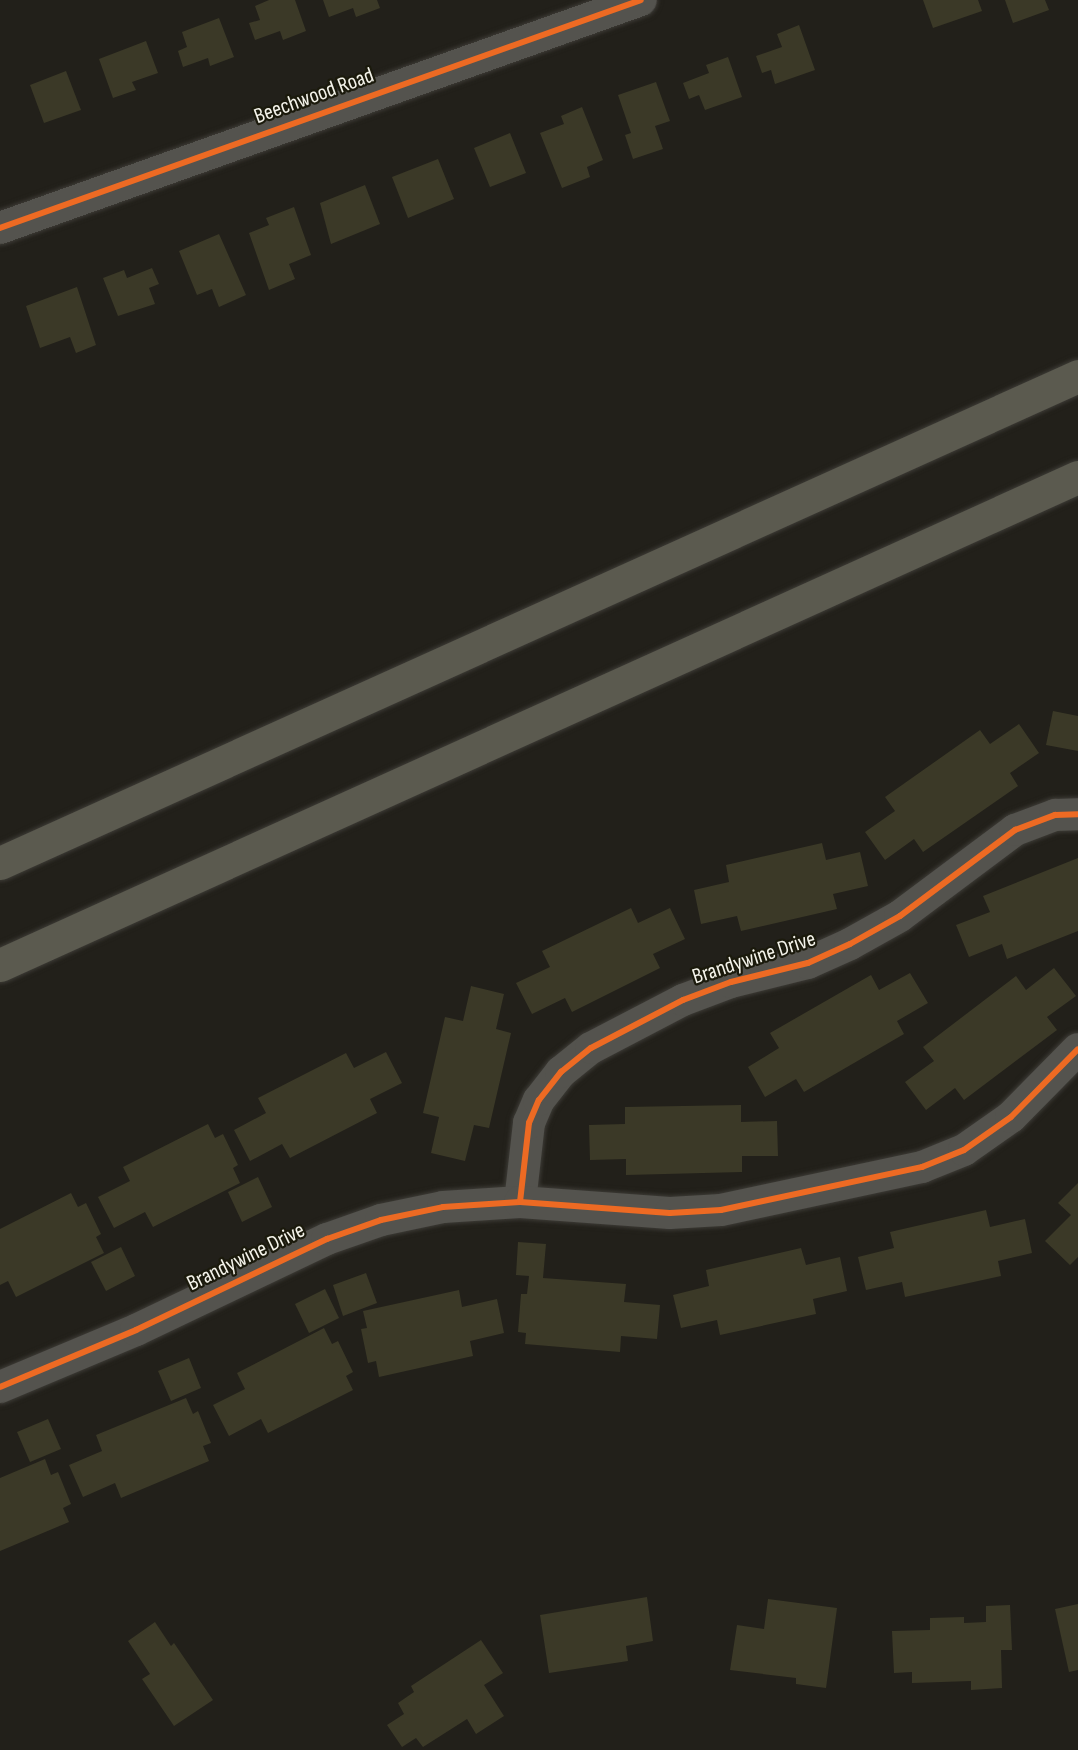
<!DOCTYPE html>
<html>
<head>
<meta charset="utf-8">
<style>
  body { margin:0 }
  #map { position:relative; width:1078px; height:1750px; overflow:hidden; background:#22201a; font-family:"Sofia Sans Condensed",sans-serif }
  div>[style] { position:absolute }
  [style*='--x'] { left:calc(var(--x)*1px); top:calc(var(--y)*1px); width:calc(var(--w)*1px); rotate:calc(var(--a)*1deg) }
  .building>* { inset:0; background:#3b3927 }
  .roads { filter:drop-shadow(0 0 2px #3d3b36) drop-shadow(0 0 2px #3d3b36) }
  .minor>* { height:32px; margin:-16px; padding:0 16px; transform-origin:16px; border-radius:16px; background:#54534e }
  .motorway>* { height:33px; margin:-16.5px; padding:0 16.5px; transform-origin:16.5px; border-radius:16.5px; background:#5b5a4f }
  .cycleway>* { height:6px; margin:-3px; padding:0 3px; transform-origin:3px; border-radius:3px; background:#ed6a23 }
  span { translate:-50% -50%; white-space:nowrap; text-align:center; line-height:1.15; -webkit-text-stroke:4.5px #1b1a0c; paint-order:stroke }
  .street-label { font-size:22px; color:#f4f3ea }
</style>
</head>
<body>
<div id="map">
  <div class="building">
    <i style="clip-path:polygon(269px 0,295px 0,306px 31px,283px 40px,280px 31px,255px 40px,249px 23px,260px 20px,255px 6px)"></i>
    <i style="clip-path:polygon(323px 0,377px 0,380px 8px,356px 17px,353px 8px,329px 17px)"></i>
    <i style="clip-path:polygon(923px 0,978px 0,982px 11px,933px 28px)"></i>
    <i style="clip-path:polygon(1005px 0,1045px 0,1049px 10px,1013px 23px)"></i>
    <i style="clip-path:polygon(219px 18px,234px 57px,210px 66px,208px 58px,183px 67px,178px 51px,187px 47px,182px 32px)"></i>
    <i style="clip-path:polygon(799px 25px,815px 70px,775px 84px,771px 70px,762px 73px,756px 56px,782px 47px,777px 34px)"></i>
    <i style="clip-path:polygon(146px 41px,158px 73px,132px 82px,136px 90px,113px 98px,99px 59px)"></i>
    <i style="clip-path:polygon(728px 57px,742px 97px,705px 110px,699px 95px,689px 99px,683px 83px,709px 73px,706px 65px)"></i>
    <i style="clip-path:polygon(66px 71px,81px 110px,44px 123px,30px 85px)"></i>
    <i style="clip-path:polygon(656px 82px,670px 121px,655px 126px,663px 149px,633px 159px,625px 135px,631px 133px,618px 95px)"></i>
    <i style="clip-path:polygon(582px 107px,603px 160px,587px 167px,590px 177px,562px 188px,540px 133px,564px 124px,561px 116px)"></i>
    <i style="clip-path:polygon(510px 133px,526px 173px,490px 187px,474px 148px)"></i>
    <i style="clip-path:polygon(438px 159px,454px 199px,408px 218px,392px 177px)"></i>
    <i style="clip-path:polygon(365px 185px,380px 224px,331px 244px,320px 203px)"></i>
    <i style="clip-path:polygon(294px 207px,311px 255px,289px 264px,295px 279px,269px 290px,249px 233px,269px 225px,266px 218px)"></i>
    <i style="clip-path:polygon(219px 234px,246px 295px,219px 307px,212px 289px,197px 295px,179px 251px)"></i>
    <i style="clip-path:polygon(152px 268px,159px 284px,149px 288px,155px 304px,118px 316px,103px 278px,124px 270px,127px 278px)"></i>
    <i style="clip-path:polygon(77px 287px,96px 345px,76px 353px,70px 337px,40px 348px,26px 306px)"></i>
    <i style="clip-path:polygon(1053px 711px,1078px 716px,1078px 751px,1046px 745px)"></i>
    <i style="clip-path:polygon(1019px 724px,1039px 753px,1010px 773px,1018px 786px,923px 852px,914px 839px,885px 860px,865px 832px,895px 811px,885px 797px,980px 730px,990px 744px)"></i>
    <i style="clip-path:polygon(822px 843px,826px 860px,860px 852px,868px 886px,833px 894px,837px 909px,741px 931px,737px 916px,701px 924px,694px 890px,729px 882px,726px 865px)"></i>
    <i style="clip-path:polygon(1078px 858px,1078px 931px,1007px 959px,1002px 944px,969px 957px,956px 925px,990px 912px,983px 896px)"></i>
    <i style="clip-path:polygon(631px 908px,638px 923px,670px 908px,685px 939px,653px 954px,660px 968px,572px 1012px,565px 998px,532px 1014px,516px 983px,550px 967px,542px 951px)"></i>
    <i style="clip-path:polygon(1054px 968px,1076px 996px,1047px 1017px,1057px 1030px,964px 1100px,955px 1088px,926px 1110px,905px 1082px,934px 1061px,923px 1047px,1016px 976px,1026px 990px)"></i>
    <i style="clip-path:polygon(910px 973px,928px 1003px,897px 1021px,904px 1034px,804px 1092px,796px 1079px,765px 1097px,748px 1067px,779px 1048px,770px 1033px,871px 975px,879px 990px)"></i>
    <i style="clip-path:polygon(471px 986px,504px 994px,496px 1029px,511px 1033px,489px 1128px,474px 1125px,465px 1161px,431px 1153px,439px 1117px,423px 1113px,445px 1017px,463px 1021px)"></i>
    <i style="clip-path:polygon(386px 1052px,402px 1083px,370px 1099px,377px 1113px,290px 1158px,282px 1144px,250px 1161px,234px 1130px,266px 1113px,258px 1098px,346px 1053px,354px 1068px)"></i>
    <i style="clip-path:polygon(741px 1105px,741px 1122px,777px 1121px,778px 1156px,742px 1156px,742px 1172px,626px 1175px,626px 1159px,590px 1160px,589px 1125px,625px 1124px,625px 1107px)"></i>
    <i style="clip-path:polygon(208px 1124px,215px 1138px,223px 1134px,238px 1165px,233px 1168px,240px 1183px,153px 1227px,145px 1212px,114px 1228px,98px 1197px,130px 1181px,123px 1167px)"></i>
    <i style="clip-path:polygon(258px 1177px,272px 1207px,242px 1222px,228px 1192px)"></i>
    <i style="clip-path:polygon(1078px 1183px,1078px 1257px,1070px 1265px,1045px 1241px,1071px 1215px,1058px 1203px)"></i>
    <i style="clip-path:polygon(71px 1193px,78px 1207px,86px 1203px,101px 1234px,96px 1237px,104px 1253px,16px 1297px,8px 1281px,0 1285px,0 1229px)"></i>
    <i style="clip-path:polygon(986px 1210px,990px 1227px,1025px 1219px,1032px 1253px,998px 1261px,1001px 1276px,905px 1297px,902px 1282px,866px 1290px,858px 1257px,894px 1248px,890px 1232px)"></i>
    <i style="clip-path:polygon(518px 1242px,546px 1244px,543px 1278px,626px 1284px,624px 1302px,660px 1305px,657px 1339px,621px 1336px,620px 1352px,525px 1344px,526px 1333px,518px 1332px,521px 1294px,527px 1294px,529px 1276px,516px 1275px)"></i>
    <i style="clip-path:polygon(121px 1247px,135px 1276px,106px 1291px,91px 1262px)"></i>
    <i style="clip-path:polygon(801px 1248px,806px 1265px,840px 1257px,847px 1291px,813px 1299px,816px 1314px,720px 1335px,717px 1320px,681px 1328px,673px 1295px,709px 1286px,706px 1270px)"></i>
    <i style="clip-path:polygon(366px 1273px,377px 1303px,343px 1316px,333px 1285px)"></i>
    <i style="clip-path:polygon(325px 1289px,339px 1318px,309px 1333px,295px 1304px)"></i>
    <i style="clip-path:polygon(459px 1290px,462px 1307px,497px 1299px,504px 1333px,470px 1341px,473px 1356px,379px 1377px,376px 1361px,368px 1363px,361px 1329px,367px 1328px,363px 1311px)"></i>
    <i style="clip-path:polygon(324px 1328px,332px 1344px,338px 1341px,353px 1372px,346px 1376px,353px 1390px,268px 1433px,261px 1419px,229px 1436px,213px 1405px,245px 1389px,237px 1373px)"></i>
    <i style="clip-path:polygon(189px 1358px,201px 1388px,171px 1401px,158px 1371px)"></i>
    <i style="clip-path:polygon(186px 1398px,193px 1414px,198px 1411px,211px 1443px,203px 1446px,209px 1461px,121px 1498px,115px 1483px,83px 1497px,69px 1465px,102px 1451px,96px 1435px)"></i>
    <i style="clip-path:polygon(48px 1419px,61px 1449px,30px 1462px,17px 1432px)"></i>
    <i style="clip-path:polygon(45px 1459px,51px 1475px,58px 1472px,71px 1504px,63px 1508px,69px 1522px,0 1551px,0 1478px)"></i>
    <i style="clip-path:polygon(647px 1597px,653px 1641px,626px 1646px,628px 1661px,549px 1673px,540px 1615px)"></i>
    <i style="clip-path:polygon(768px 1599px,837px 1608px,826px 1688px,796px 1684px,796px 1678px,730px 1670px,737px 1625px,764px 1629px)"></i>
    <i style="clip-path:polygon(1078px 1604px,1078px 1670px,1069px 1672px,1055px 1609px)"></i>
    <i style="clip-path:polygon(1010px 1605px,1012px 1650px,1001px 1650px,1002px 1688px,971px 1690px,971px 1681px,912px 1683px,912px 1672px,894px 1673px,892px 1631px,930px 1630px,930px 1618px,964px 1617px,964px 1623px,986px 1622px,986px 1606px)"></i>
    <i style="clip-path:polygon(155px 1622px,171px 1646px,174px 1643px,213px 1700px,174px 1726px,142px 1679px,150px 1674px,128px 1641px)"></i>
    <i style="clip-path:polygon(481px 1640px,503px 1673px,484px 1685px,504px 1716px,476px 1734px,467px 1719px,423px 1747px,416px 1738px,402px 1747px,387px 1725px,404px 1714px,398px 1703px,414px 1692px,411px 1686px)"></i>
  </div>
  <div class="roads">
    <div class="minor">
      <i style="--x:0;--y:228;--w:680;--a:-19.58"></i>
      <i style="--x:520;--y:1202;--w:80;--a:-83.5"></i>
      <i style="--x:529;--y:1123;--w:25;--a:-67"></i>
      <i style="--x:539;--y:1100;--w:36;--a:-52"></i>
      <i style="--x:561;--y:1072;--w:38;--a:-39"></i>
      <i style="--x:591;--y:1048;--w:104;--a:-27.6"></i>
      <i style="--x:683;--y:1000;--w:51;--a:-20.6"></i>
      <i style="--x:731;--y:982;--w:79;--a:-13.9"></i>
      <i style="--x:808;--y:963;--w:46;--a:-24.3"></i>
      <i style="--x:850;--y:944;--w:57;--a:-29.2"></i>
      <i style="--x:900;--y:916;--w:144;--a:-36.8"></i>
      <i style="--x:1015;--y:830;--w:43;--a:-20.6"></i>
      <i style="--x:1055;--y:815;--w:23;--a:-2"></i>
      <i style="--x:0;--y:1387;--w:147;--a:-22.7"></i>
      <i style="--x:136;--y:1330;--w:212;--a:-25.5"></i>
      <i style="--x:327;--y:1239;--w:57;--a:-19.4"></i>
      <i style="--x:381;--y:1220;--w:63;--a:-11.8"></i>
      <i style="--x:443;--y:1207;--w:77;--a:-3.7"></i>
      <i style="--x:520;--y:1202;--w:150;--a:4.2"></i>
      <i style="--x:670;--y:1213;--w:51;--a:-3.4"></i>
      <i style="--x:721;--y:1210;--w:206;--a:-12.1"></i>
      <i style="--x:922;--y:1167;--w:45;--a:-22"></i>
      <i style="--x:964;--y:1150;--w:57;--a:-35.1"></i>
      <i style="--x:1011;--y:1117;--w:95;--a:-45.4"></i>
    </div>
    <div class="motorway">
      <i style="--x:0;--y:863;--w:1183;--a:-24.31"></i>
      <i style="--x:0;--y:965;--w:1183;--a:-24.36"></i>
    </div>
  </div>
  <div class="cycleway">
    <i style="--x:0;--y:228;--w:680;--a:-19.58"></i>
    <i style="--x:520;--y:1202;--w:80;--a:-83.5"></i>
    <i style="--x:529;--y:1123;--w:25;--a:-67"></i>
    <i style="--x:539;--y:1100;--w:36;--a:-52"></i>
    <i style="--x:561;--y:1072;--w:38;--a:-39"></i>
    <i style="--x:591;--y:1048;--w:104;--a:-27.6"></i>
    <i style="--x:683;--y:1000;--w:51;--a:-20.6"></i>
    <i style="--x:731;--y:982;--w:79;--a:-13.9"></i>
    <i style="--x:808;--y:963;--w:46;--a:-24.3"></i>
    <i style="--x:850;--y:944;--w:57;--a:-29.2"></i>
    <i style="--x:900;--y:916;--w:144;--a:-36.8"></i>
    <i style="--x:1015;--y:830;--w:43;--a:-20.6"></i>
    <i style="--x:1055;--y:815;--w:23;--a:-2"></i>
    <i style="--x:0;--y:1387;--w:147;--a:-22.7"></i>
    <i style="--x:136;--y:1330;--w:212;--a:-25.5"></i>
    <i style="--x:327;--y:1239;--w:57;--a:-19.4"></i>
    <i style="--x:381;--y:1220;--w:63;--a:-11.8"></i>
    <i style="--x:443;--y:1207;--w:77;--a:-3.7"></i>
    <i style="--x:520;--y:1202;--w:150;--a:4.2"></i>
    <i style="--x:670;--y:1213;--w:51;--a:-3.4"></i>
    <i style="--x:721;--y:1210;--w:206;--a:-12.1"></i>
    <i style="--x:922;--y:1167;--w:45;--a:-22"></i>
    <i style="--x:964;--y:1150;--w:57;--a:-35.1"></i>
    <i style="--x:1011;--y:1117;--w:95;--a:-45.4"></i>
  </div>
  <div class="street-label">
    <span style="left:314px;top:96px;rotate:-20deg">Beechwood Road</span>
    <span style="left:754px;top:958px;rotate:-18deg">Brandywine Drive</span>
    <span style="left:246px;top:1257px;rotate:-26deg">Brandywine Drive</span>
  </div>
</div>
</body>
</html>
